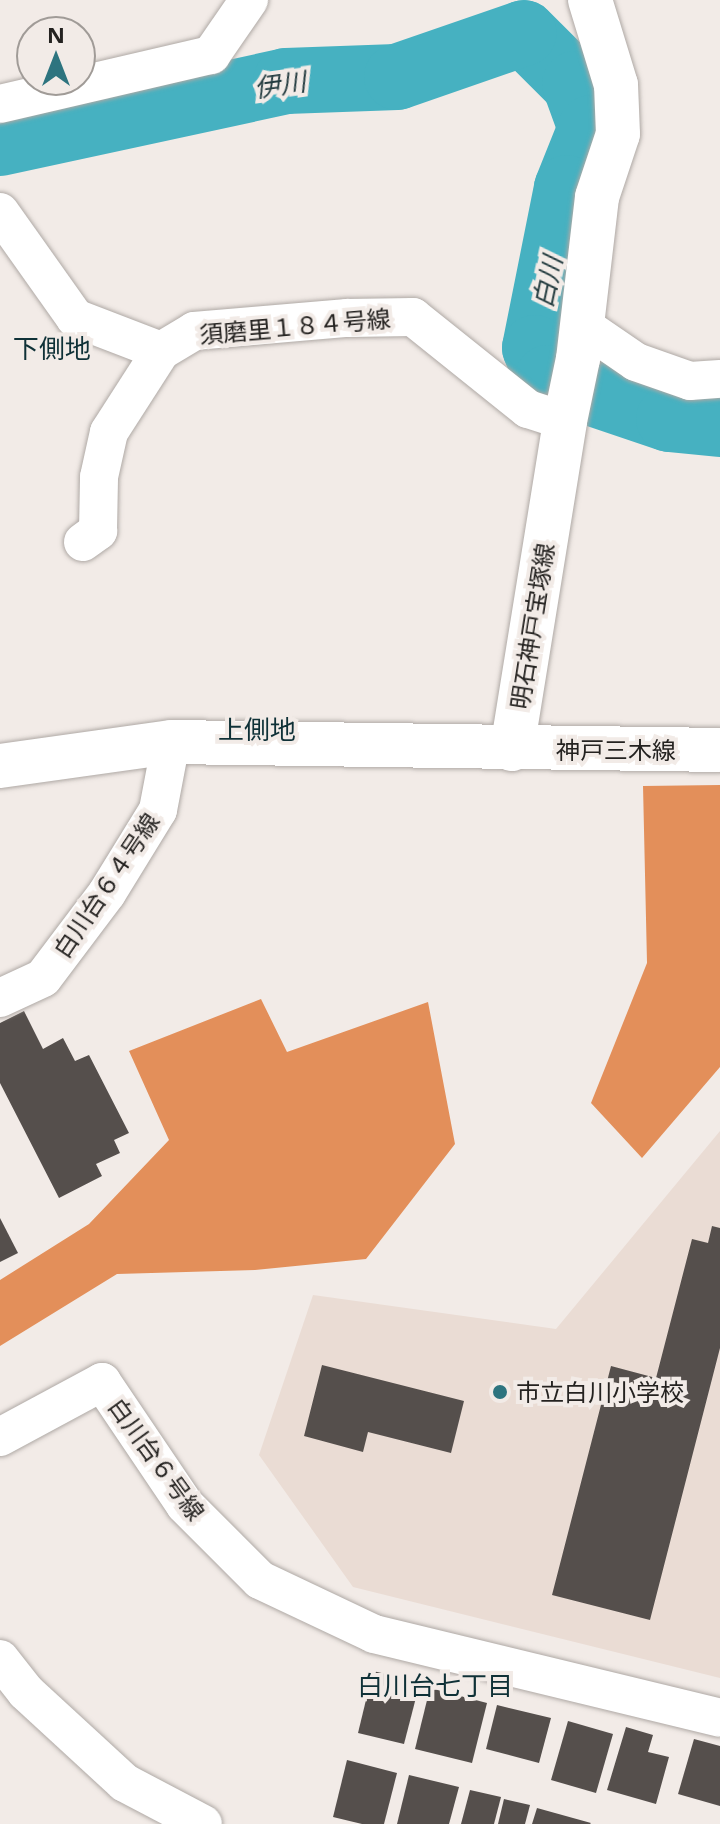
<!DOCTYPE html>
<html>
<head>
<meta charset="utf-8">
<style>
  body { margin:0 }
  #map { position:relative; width:720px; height:1824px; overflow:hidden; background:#f2ebe7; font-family:"Open Sans","Noto Sans JP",sans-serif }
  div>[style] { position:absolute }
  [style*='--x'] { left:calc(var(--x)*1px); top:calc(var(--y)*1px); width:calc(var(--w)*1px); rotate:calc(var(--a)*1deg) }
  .built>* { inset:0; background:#eadcd4 }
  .forest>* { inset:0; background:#e38f5a }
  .river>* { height:66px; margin:-33px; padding:0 33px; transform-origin:33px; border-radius:33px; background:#46b1c1 }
  .building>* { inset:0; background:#554f4c }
  .roads { filter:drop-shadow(0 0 2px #afa9a5) drop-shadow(0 0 2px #afa9a5) }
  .minor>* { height:38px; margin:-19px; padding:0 19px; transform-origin:19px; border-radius:19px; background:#fff }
  .major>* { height:44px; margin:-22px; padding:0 22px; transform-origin:22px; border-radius:22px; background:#fff }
  .dots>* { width:22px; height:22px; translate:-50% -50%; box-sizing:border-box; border:4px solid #f2ebe7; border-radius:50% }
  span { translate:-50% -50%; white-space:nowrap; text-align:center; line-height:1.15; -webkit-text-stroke:8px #f2ebe7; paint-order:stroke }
  .street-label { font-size:24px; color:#242220 }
  .poi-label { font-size:24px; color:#242220 }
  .left { translate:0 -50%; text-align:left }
  .water-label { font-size:26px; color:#243c40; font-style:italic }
  .neighbourhood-label { font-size:26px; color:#0f3137 }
  .north { position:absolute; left:16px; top:16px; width:80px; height:80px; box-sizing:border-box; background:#f2ebe7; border:2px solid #a09b97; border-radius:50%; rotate:0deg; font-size:22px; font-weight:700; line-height:32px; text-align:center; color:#242220 }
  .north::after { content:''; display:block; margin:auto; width:28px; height:36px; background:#2d747f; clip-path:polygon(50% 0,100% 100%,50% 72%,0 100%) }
</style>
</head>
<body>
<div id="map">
  <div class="built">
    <i style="clip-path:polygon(720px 1131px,720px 1678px,353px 1587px,259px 1455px,313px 1295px,556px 1329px)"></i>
  </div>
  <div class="forest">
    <i style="clip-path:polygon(720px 785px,720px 1067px,642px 1158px,591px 1103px,647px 963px,643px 786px)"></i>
    <i style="clip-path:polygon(261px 999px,287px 1052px,428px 1002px,455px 1144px,366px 1259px,255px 1270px,117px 1274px,0 1346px,0 1280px,89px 1224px,169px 1140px,129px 1051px)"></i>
  </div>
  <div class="river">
    <i style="--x:524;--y:33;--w:72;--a:45"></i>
    <i style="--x:575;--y:84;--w:47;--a:70"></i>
    <i style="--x:591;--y:128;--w:65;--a:111.8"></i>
    <i style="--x:567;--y:188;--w:163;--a:101.3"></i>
    <i style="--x:535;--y:348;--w:33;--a:67"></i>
    <i style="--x:548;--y:378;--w:128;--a:18.7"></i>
    <i style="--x:669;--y:419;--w:51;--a:5.6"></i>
    <i style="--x:0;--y:143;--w:293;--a:-12.2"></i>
    <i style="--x:286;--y:81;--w:111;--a:-2.1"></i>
    <i style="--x:397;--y:77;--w:134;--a:-19.1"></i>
  </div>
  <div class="building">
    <i style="clip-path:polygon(24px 1011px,43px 1049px,63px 1038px,75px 1061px,89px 1055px,129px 1133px,114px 1140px,120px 1153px,96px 1164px,102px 1176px,59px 1198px,0 1083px,0 1023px)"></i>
    <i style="clip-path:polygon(0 1218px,18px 1253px,0 1262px)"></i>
    <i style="clip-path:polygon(712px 1226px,720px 1228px,720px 1348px,650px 1620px,552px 1595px,611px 1366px,656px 1378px,692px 1239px,708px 1243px)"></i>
    <i style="clip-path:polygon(322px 1365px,464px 1401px,451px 1453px,368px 1432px,363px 1452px,304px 1436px)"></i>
    <i style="clip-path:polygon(373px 1671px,420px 1682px,404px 1744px,358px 1733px)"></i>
    <i style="clip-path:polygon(430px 1688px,487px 1703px,472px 1763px,415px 1749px)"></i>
    <i style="clip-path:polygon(497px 1705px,551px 1718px,539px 1763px,486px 1749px)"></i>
    <i style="clip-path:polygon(568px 1721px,613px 1734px,596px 1793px,551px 1780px)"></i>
    <i style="clip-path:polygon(626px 1727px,653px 1735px,648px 1752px,669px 1757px,656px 1804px,607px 1790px)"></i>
    <i style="clip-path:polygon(694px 1739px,720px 1746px,720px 1806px,678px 1794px)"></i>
    <i style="clip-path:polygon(347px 1760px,397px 1773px,384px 1824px,362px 1824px,333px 1817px)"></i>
    <i style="clip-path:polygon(409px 1775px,459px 1787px,449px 1824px,397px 1824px)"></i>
    <i style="clip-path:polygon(470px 1790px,501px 1797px,494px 1824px,461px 1824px)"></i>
    <i style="clip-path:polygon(504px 1799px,530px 1805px,525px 1824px,498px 1824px)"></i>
    <i style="clip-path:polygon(537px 1808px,591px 1823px,590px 1824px,532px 1824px)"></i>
  </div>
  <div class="roads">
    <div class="minor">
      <i style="--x:0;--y:104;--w:217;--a:-13.1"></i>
      <i style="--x:211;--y:55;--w:67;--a:-55.4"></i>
      <i style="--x:0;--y:212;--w:130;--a:54.7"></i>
      <i style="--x:75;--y:318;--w:92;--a:21"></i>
      <i style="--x:582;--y:325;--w:65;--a:34.4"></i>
      <i style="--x:636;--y:362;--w:57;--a:19.4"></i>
      <i style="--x:690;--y:381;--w:30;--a:-4"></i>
      <i style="--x:83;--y:542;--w:19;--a:-36"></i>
      <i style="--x:98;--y:531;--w:54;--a:-88.9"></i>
      <i style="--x:99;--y:477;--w:46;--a:-77.5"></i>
      <i style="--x:109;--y:432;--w:96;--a:-57.3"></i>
      <i style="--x:161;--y:351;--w:39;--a:-31"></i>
      <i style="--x:194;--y:331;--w:154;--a:-4.9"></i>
      <i style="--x:347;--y:318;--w:66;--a:-0.9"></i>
      <i style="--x:413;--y:317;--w:147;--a:38.7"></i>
      <i style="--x:528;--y:409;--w:39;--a:18"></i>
      <i style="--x:0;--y:998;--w:47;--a:-24.9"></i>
      <i style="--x:43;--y:978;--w:106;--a:-53"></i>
      <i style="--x:107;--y:893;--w:97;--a:-58.4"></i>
      <i style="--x:158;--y:810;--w:69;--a:-79.2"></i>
      <i style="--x:0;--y:1437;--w:116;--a:-28.3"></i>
      <i style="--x:102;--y:1382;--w:148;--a:56"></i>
      <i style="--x:185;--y:1505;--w:106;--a:45"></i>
      <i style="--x:260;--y:1580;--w:126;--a:25.3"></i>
      <i style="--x:374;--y:1634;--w:356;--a:13.6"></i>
      <i style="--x:0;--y:1659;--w:42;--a:51.8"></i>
      <i style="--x:26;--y:1692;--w:134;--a:42.6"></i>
      <i style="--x:125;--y:1783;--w:88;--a:27.7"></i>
    </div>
    <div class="major">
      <i style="--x:512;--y:749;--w:332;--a:-80.8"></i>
      <i style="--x:565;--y:421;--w:63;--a:-78.2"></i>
      <i style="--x:578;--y:359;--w:163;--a:-83.3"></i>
      <i style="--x:597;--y:197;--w:66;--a:-71.6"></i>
      <i style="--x:618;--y:134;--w:49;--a:-92.3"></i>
      <i style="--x:616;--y:85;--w:89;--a:-107"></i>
      <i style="--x:0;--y:766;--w:173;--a:-8"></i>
      <i style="--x:171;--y:742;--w:549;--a:0.83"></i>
    </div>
  </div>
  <div class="dots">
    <i style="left:500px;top:1392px;background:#2d747f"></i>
  </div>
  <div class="street-label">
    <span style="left:295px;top:326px;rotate:-5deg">須磨里１８４号線</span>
    <span style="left:532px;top:626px;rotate:-81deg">明石神戸宝塚線</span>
    <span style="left:616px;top:750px">神戸三木線</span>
    <span style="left:106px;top:885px;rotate:-56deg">白川台６４号線</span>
    <span style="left:157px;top:1459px;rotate:54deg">白川台６号線</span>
  </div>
  <div class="poi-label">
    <span class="left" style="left:516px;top:1392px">市立白川小学校</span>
  </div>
  <div class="water-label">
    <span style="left:280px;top:85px;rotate:-8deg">伊川</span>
    <span style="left:548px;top:282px;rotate:-78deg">白川</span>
  </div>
  <div class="neighbourhood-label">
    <span style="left:52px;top:349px">下側地</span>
    <span style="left:257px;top:730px">上側地</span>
    <span style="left:435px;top:1686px">白川台七丁目</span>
  </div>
  <div class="north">N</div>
</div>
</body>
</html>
